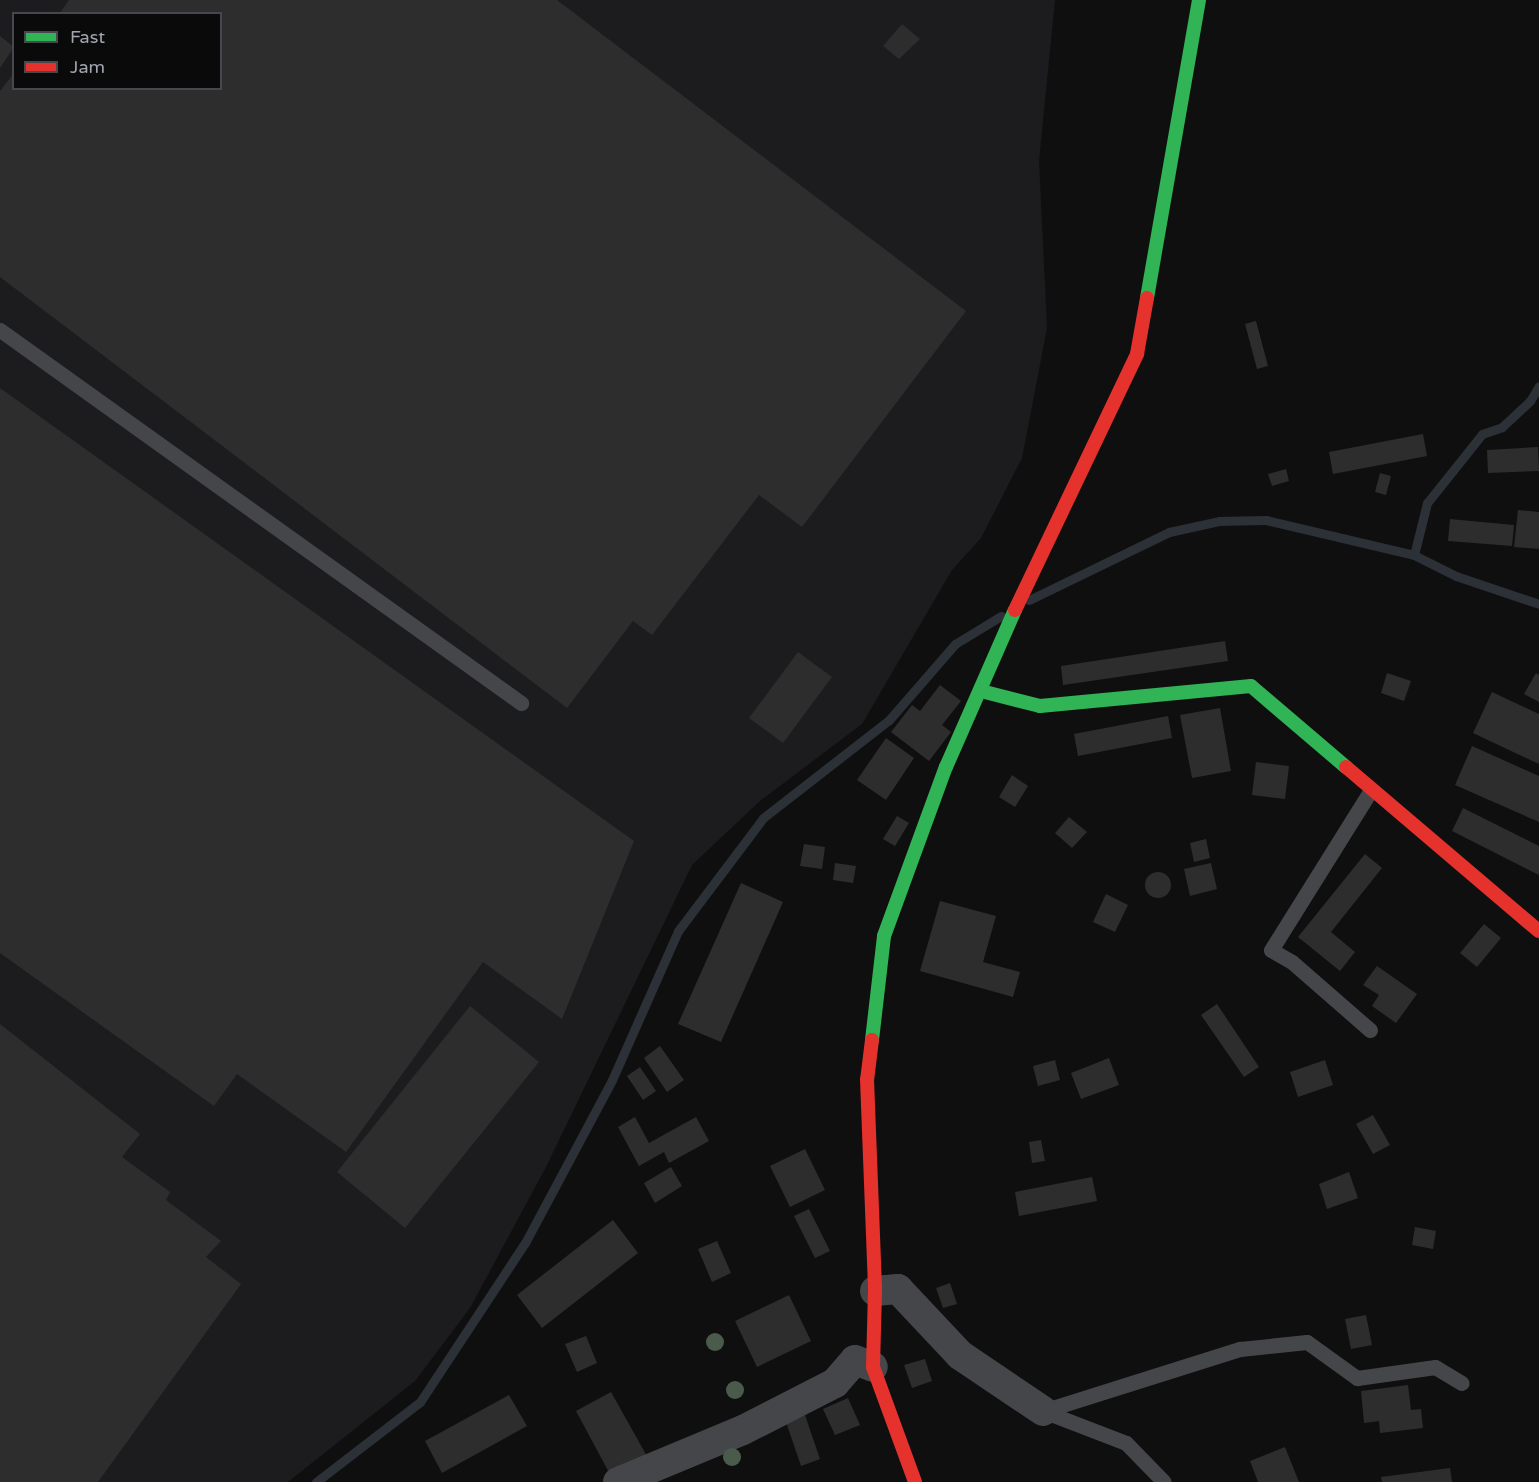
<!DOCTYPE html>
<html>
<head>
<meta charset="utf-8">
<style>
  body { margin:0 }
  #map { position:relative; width:1539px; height:1482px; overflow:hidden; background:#0f0f10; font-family:"Varela Round",sans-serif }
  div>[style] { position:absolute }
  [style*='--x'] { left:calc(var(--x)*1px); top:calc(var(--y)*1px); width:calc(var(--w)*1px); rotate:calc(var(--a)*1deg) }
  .built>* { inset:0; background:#1c1c1e }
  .stream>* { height:9px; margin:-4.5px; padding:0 4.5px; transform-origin:4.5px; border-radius:4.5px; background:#2b3137 }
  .building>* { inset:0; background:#2d2d2e }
  .round { border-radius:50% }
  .lane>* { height:15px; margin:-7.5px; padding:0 7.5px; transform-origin:7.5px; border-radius:7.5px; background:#454649 }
  .street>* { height:30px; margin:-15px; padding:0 15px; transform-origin:15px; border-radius:15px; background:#454649 }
  .fast>* { height:14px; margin:-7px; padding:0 7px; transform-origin:7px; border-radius:7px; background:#30b455 }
  .jam>* { height:14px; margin:-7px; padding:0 7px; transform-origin:7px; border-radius:7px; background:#e5322d }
  .trees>* { width:18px; height:18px; margin:-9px; border-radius:50%; background:#4a5b4c }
  span { translate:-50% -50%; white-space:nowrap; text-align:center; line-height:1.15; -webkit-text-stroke:4.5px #0a0a0b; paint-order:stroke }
  .legend { position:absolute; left:12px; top:12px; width:210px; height:78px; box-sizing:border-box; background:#0a0a0b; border:2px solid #46484d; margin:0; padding:8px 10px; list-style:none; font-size:18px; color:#a1a5b0 }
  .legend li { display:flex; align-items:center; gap:12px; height:30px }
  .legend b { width:30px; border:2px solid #46484d }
</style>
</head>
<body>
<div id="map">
  <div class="built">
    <i style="clip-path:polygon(evenodd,0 0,1055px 0,1039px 161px,1047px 328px,1022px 458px,981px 538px,952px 570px,862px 724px,760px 801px,692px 865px,546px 1167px,470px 1308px,415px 1381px,288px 1482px,0 1482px,0 0,14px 14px,220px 14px,220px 88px,14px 88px,14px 14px)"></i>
  </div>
  <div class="stream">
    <i style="--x:1414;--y:555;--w:54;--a:-76"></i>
    <i style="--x:1427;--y:503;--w:88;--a:-51.4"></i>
    <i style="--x:1482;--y:434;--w:21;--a:-19"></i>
    <i style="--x:1502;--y:427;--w:38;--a:-43"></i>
    <i style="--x:1530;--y:401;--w:17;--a:-59"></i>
    <i style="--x:1029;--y:600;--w:156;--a:-25.9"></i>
    <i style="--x:1169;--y:532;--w:51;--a:-12.4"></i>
    <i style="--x:1219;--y:521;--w:47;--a:-1.2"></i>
    <i style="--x:1266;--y:520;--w:152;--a:13.3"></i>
    <i style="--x:1414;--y:555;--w:47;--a:26.6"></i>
    <i style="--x:1456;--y:576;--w:88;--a:18.6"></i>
    <i style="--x:316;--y:1482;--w:131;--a:-37.6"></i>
    <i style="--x:420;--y:1402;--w:191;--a:-56.6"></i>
    <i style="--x:525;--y:1243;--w:185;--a:-61.9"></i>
    <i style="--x:612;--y:1080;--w:163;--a:-66.1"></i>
    <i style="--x:678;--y:931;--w:141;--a:-53"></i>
    <i style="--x:763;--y:818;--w:160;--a:-37.9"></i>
    <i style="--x:889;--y:720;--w:101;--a:-49"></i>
    <i style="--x:955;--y:644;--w:54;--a:-31.3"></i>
  </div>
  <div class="building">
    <i style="clip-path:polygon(69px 0,557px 0,966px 311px,802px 527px,759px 495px,652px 635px,633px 621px,567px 708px,0 277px,0 91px,14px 73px,14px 88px,220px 88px,220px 14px,59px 14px)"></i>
    <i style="clip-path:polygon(902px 24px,920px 39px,899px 59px,883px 46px)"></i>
    <i style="clip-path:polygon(0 36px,14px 47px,0 68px)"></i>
    <i style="clip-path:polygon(1256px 321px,1268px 366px,1257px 369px,1245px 324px)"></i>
    <i style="clip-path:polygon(0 388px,634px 841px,562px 1019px,483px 962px,346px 1152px,237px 1074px,214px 1106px,0 953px)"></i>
    <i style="clip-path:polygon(1423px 434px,1427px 456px,1333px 474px,1329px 452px)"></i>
    <i style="clip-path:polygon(1538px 447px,1539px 471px,1488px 473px,1487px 450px)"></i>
    <i style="clip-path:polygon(1286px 469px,1289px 481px,1272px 486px,1268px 474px)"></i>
    <i style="clip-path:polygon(1380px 473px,1391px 476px,1386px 495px,1375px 492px)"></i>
    <i style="clip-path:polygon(1518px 510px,1539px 512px,1539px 549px,1514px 547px)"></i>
    <i style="clip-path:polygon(1450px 519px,1514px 525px,1512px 546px,1448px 541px)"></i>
    <i style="clip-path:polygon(1225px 641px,1228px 661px,1063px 685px,1061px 666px)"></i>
    <i style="clip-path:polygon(798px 652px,832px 677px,783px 743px,749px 718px)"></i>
    <i style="clip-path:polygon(1387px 673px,1411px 681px,1404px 701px,1381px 693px)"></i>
    <i style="clip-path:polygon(1536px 673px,1539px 675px,1539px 702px,1524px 694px)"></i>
    <i style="clip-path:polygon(940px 685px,961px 701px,942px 725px,951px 732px,929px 761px,891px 732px,912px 705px,920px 711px)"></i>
    <i style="clip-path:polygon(1492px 692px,1539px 714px,1539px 764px,1473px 733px)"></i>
    <i style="clip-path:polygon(1220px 708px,1231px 771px,1192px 778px,1180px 715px)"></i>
    <i style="clip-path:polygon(1168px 716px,1172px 738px,1078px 756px,1074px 734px)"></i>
    <i style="clip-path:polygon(886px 738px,914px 758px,886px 800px,857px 780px)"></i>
    <i style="clip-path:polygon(1472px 746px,1539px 776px,1539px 822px,1455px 785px)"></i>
    <i style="clip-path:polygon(1256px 762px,1289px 766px,1285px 799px,1252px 795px)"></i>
    <i style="clip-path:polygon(1012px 775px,1028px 786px,1015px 807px,999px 797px)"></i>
    <i style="clip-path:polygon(1463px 808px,1539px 846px,1539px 875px,1452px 831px)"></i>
    <i style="clip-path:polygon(897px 816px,909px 823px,895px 846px,883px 839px)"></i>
    <i style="clip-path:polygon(1069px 817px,1087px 832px,1072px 848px,1055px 833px)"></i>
    <i style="clip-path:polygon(1206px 839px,1210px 858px,1194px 862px,1190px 843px)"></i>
    <i style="clip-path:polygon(804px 844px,825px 847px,822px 869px,800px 866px)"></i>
    <i style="clip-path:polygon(1365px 854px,1382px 868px,1331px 932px,1355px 952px,1340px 971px,1298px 937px)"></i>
    <i style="clip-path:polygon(835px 863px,856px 866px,853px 883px,833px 880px)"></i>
    <i style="clip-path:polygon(1211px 863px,1217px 889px,1190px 896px,1184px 869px)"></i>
    <i class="round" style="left:1145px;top:872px;width:26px;height:26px"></i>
    <i style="clip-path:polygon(741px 883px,783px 902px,721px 1042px,678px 1024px)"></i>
    <i style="clip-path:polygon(1106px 894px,1128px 905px,1115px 932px,1093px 922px)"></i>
    <i style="clip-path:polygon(940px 901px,996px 916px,983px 962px,1020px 972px,1013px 997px,920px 971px)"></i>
    <i style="clip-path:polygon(1484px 924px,1501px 938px,1477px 967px,1460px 953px)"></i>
    <i style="clip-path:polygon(1377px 966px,1417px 994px,1396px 1023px,1372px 1006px,1379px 995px,1363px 985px)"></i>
    <i style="clip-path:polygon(1217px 1004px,1259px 1067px,1244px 1077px,1201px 1015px)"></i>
    <i style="clip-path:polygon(470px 1006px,539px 1062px,405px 1228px,337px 1172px)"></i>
    <i style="clip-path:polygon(0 1024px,140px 1134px,122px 1157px,170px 1192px,166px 1200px,221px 1241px,206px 1257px,241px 1284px,98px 1482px,0 1482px)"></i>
    <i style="clip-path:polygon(660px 1046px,684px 1080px,667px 1092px,644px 1058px)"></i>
    <i style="clip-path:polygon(1109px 1058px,1119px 1085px,1081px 1099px,1071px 1073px)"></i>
    <i style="clip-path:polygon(1055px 1060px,1060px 1080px,1038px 1086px,1033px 1066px)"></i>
    <i style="clip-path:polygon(1325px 1060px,1333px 1085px,1298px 1097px,1290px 1072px)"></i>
    <i style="clip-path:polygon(640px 1067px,656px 1091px,643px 1100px,627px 1076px)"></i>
    <i style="clip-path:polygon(1373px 1115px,1390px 1145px,1373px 1154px,1356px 1124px)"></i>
    <i style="clip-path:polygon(635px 1117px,649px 1143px,696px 1117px,709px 1141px,669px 1163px,664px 1152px,639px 1166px,618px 1127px)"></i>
    <i style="clip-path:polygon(1041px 1140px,1045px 1161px,1032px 1163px,1029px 1142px)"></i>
    <i style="clip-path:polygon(805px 1149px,825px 1190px,790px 1207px,770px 1166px)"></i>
    <i style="clip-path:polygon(671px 1167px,682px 1186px,655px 1203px,644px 1183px)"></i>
    <i style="clip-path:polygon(1349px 1172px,1358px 1198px,1327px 1209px,1319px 1184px)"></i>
    <i style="clip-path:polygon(1092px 1177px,1097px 1201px,1019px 1216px,1015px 1192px)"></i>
    <i style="clip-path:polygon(809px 1209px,830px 1251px,815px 1258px,794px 1216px)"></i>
    <i style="clip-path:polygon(613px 1220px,638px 1253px,542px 1328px,517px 1295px)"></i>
    <i style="clip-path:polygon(1415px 1227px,1436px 1231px,1433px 1249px,1412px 1245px)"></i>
    <i style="clip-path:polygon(717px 1241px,731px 1273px,712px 1282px,698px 1249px)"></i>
    <i style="clip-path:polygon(950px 1283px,957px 1304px,943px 1308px,936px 1288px)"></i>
    <i style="clip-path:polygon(789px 1295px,811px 1341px,757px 1367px,735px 1321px)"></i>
    <i style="clip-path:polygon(1366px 1315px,1372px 1345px,1351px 1349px,1345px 1319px)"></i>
    <i style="clip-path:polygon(586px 1336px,597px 1363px,577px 1372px,565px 1344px)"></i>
    <i style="clip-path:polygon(925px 1359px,932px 1381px,912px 1388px,904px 1365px)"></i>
    <i style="clip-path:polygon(1408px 1385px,1411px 1410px,1421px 1409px,1423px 1428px,1380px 1433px,1379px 1421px,1364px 1423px,1361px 1391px)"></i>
    <i style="clip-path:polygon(611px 1392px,648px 1458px,612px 1478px,576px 1411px)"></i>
    <i style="clip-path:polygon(509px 1395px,527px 1426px,442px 1473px,425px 1441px)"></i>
    <i style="clip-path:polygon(848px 1398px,860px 1425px,835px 1435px,823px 1409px)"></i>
    <i style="clip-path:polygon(805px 1415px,820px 1459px,801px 1466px,786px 1422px)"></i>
    <i style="clip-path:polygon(1285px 1447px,1299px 1482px,1258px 1482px,1250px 1461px)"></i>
    <i style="clip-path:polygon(1450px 1468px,1452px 1482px,1382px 1482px,1381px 1477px)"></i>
  </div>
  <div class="lane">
    <i style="--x:0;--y:330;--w:641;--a:35.6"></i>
    <i style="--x:1370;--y:1030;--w:103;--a:-138.9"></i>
    <i style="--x:1292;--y:962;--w:24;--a:-150"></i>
    <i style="--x:1271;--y:950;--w:189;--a:-58"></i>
    <i style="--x:1043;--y:1411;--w:207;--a:-17.5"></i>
    <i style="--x:1240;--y:1349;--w:67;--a:-6"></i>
    <i style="--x:1307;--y:1342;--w:62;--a:35.8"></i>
    <i style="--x:1357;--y:1378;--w:79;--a:-8"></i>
    <i style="--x:1435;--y:1367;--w:31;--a:31"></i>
    <i style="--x:1043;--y:1411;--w:89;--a:21.1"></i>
    <i style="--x:1126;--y:1443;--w:54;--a:45.7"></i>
  </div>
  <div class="street">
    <i style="--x:875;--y:1291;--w:23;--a:-5"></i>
    <i style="--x:898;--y:1289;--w:91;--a:46.8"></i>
    <i style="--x:960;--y:1355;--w:100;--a:34"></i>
    <i style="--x:618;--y:1482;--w:135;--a:-22.6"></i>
    <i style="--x:743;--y:1430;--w:103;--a:-27.1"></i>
    <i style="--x:835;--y:1383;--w:30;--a:-49"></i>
    <i style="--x:855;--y:1360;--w:19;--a:21"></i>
  </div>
  <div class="fast">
    <i style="--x:1147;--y:298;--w:303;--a:-80.1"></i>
    <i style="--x:981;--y:691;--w:61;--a:14.3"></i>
    <i style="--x:1040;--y:706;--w:212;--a:-5.4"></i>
    <i style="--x:1251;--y:686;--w:125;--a:40.5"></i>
    <i style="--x:872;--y:1040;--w:105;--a:-83.4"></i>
    <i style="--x:884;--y:936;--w:180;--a:-69.9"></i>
    <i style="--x:946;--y:767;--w:171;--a:-66.3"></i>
  </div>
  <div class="jam">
    <i style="--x:1015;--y:610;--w:284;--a:-64.5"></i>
    <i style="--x:1137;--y:354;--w:57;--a:-79.9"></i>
    <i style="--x:1346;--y:767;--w:253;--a:40.4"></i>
    <i style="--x:872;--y:1040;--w:39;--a:97"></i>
    <i style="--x:867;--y:1079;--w:212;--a:87.8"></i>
    <i style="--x:875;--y:1291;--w:76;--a:91.5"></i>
    <i style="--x:873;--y:1367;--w:122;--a:69.9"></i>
  </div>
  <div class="trees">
    <i style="left:715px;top:1342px"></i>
    <i style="left:735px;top:1390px"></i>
    <i style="left:732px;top:1457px"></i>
  </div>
  <ul class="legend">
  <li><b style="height:8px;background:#30b455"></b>Fast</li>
  <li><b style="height:8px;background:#e5322d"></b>Jam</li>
  </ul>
</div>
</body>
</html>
